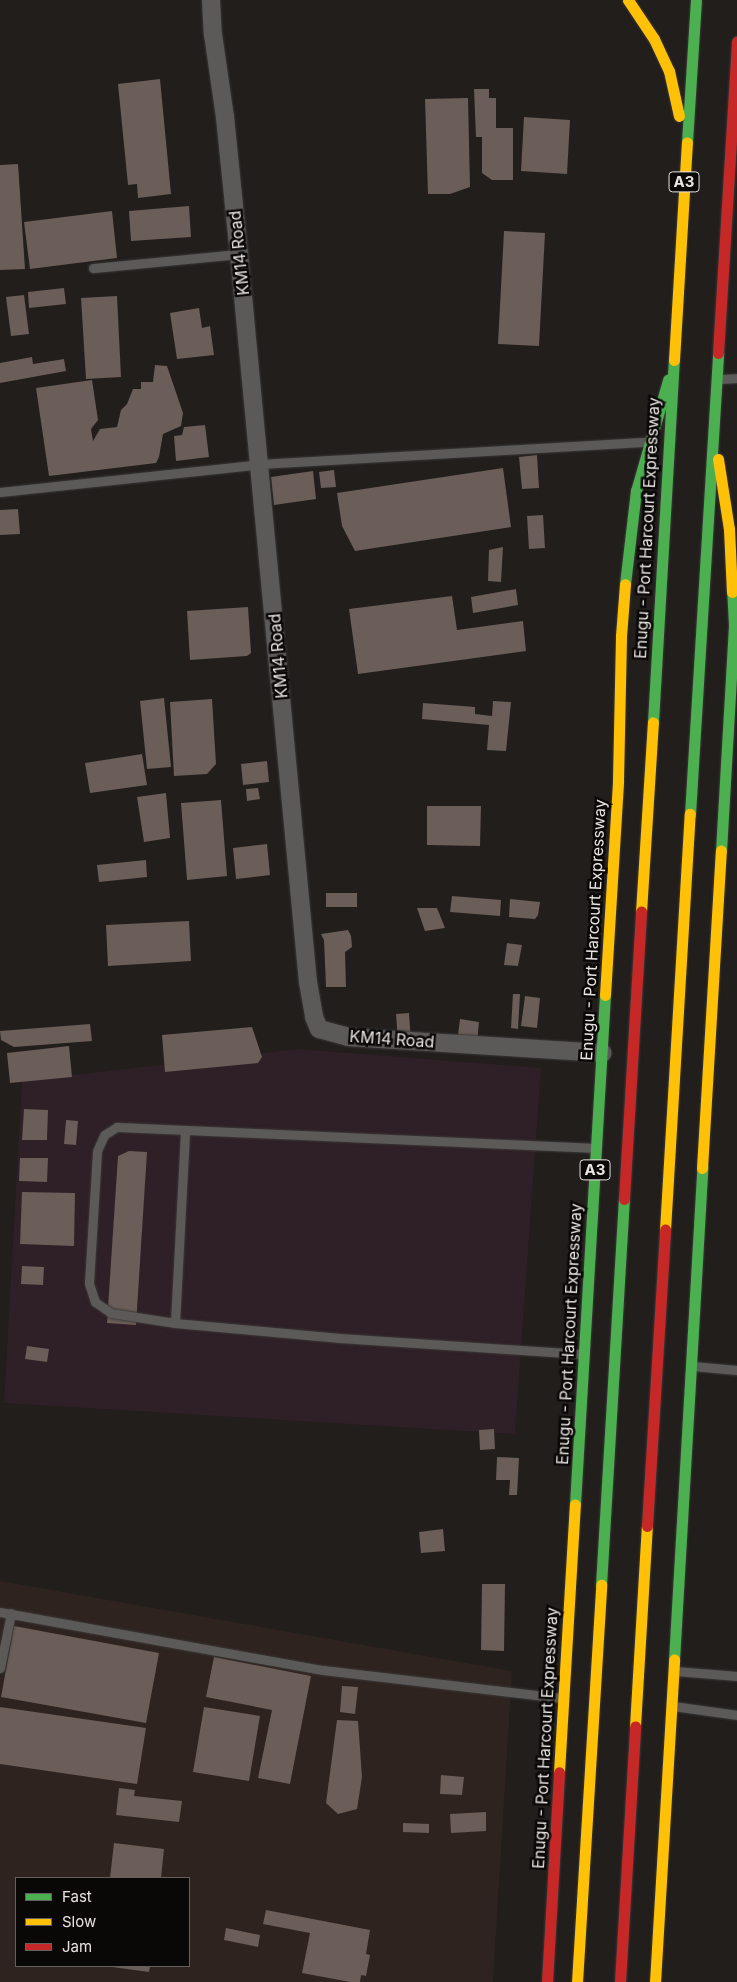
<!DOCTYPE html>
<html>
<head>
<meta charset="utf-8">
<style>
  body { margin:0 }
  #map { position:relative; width:737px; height:1982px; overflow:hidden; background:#211e1c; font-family:Inter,sans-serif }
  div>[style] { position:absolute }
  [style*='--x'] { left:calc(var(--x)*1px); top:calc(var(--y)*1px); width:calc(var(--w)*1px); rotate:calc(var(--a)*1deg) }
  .commercial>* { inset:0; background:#2f1f26 }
  .built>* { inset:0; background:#2e231f }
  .building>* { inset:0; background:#6b5d57 }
  .roads { filter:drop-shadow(0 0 1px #3a3837) drop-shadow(0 0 1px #3a3837) }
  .lane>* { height:9px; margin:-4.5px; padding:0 4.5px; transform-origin:4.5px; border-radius:4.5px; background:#5c5a58 }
  .street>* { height:18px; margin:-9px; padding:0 9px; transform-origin:9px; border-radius:9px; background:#5c5a58 }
  .fast>* { height:11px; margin:-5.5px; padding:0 5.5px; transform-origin:5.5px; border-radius:5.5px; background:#4caf50 }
  .slow>* { height:11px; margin:-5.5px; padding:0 5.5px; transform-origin:5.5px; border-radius:5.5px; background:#ffc107 }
  .jam>* { height:11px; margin:-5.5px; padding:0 5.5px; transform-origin:5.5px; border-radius:5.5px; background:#c62828 }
  span { translate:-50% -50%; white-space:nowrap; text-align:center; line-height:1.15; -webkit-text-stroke:5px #0a0807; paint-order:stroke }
  .shield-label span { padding:1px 4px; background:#0a0807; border:1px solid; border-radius:4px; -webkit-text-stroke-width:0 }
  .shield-label { font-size:15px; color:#e8e4e2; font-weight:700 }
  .street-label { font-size:16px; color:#e8e4e2 }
  .legend { position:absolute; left:15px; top:1877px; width:175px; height:90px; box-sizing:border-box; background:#0a0807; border:1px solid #63605f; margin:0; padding:6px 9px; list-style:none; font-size:15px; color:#e8e4e2 }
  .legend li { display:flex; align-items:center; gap:10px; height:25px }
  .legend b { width:25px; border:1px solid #63605f }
</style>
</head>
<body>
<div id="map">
  <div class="commercial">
    <i style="clip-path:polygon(298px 1049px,541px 1068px,515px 1434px,4px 1403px,22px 1081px)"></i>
  </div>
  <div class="built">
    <i style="clip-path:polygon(evenodd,0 1581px,512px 1671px,493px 1982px,0 1982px,0 1581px,16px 1878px,189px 1878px,189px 1966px,16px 1966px,16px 1878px)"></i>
  </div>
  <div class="building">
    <i style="clip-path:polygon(160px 79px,171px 194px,138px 198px,137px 184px,128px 185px,118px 84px)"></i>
    <i style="clip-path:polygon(474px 89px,489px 89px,489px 98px,496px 98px,496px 128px,513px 128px,513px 180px,492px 180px,482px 173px,482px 137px,476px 137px)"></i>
    <i style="clip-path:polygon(468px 98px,470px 187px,450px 194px,428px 194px,425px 99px)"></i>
    <i style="clip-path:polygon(524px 117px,570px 120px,567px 174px,521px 171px)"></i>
    <i style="clip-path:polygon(18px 164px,25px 269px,0 270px,0 165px)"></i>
    <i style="clip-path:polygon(189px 206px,191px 237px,131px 241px,129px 211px)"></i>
    <i style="clip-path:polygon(112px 211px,117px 258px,30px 269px,24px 222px)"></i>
    <i style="clip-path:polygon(504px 231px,545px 233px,539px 346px,498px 344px)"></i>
    <i style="clip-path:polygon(64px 288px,66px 304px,29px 308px,28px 292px)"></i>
    <i style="clip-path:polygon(24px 295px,29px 334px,11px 336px,6px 297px)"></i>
    <i style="clip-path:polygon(117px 296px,121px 377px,86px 379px,81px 298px)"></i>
    <i style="clip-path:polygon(199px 308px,202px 328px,210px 326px,214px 355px,177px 359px,170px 313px)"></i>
    <i style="clip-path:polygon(32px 357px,33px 364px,64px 359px,66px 371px,0 383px,0 363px)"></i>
    <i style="clip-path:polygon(155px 365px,167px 366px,183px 413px,181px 426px,163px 434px,159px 457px,156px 463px,49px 476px,36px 388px,92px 380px,98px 420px,91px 429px,93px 441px,100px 429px,117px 427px,121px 410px,127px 404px,133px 389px,141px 389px,141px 382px,153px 382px)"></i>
    <i style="clip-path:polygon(205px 425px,209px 457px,176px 461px,174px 436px,182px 435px,184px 427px)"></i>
    <i style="clip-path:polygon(537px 455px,539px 488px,522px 489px,519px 457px)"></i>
    <i style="clip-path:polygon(503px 468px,511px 527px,355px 551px,342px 526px,337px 493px)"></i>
    <i style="clip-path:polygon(334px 470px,336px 487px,321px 488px,319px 472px)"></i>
    <i style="clip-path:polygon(313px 471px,316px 499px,274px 505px,271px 477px)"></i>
    <i style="clip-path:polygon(18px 509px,20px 534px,0 535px,0 510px)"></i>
    <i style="clip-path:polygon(543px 515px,545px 548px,529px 549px,527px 516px)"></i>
    <i style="clip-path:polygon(503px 547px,501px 582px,488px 581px,489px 550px)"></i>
    <i style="clip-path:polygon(516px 589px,518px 605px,473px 613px,471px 597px)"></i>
    <i style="clip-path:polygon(452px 596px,457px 630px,523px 621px,526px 651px,358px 674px,349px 609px)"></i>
    <i style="clip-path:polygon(248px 607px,251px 653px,247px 656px,190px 660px,187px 611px)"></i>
    <i style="clip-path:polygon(164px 698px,171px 767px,147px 769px,140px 701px)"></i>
    <i style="clip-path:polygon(212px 699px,216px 764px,207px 774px,174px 776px,170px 702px)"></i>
    <i style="clip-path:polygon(493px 701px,511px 702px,506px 751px,487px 750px,489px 725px,422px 719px,423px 703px,475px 707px,475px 714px,492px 716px)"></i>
    <i style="clip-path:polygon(142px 754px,147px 785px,90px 793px,85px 763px)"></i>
    <i style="clip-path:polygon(267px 761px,269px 782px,243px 785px,241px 764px)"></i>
    <i style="clip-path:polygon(258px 788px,260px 799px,247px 801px,246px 789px)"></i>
    <i style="clip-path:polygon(166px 793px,170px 838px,144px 842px,137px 797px)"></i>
    <i style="clip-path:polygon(221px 800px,227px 876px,187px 880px,181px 803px)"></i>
    <i style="clip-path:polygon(427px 806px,481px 806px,480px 846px,427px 845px)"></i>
    <i style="clip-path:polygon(267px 844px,270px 875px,236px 879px,233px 848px)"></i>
    <i style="clip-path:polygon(146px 860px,147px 877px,99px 882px,97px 865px)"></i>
    <i style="clip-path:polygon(326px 893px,357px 893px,357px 907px,326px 907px)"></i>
    <i style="clip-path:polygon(452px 896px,501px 900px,500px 916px,450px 912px)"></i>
    <i style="clip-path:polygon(510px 899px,540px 902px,538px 915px,535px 919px,509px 917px)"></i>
    <i style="clip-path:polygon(417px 908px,437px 908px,445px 928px,425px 931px)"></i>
    <i style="clip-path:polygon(189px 921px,191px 961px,108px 966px,106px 925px)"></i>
    <i style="clip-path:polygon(348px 930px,351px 936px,352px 947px,345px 952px,346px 987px,326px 987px,324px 940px,321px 934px)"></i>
    <i style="clip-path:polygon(507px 943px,522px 945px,518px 966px,504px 965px)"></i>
    <i style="clip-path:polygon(513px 994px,520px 994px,518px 1029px,511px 1028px)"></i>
    <i style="clip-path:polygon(525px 996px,540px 998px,537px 1028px,521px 1026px)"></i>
    <i style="clip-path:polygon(409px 1013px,411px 1041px,398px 1042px,396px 1014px)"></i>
    <i style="clip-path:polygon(460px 1019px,479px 1022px,476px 1053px,456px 1051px)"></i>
    <i style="clip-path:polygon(90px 1024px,92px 1041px,14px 1047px,1px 1040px,0 1031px)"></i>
    <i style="clip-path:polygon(252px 1027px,262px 1057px,258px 1063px,165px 1072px,162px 1035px)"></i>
    <i style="clip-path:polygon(69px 1046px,72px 1077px,10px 1083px,7px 1053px)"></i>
    <i style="clip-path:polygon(24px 1109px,48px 1110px,47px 1140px,22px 1140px)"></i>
    <i style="clip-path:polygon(66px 1120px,78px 1121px,76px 1145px,64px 1144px)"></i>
    <i style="clip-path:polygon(129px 1151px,147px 1152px,136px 1325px,107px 1323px,118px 1156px)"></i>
    <i style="clip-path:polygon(20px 1158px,48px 1158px,47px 1182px,19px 1181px)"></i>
    <i style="clip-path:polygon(22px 1192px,75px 1193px,74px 1246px,20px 1244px)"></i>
    <i style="clip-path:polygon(22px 1266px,44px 1267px,43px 1285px,21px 1284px)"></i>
    <i style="clip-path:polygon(27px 1346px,49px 1349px,47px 1362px,25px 1359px)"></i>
    <i style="clip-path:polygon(494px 1429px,495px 1449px,480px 1450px,479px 1430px)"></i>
    <i style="clip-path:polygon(497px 1457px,519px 1458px,517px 1495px,509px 1495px,510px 1480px,496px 1480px)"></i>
    <i style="clip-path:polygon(443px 1529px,445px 1551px,421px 1553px,419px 1532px)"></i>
    <i style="clip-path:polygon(482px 1584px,505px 1584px,504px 1651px,481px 1650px)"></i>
    <i style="clip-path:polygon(14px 1626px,159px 1653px,146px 1723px,1px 1697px)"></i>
    <i style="clip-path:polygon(214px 1657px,311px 1676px,290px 1784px,258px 1778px,272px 1710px,206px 1697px)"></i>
    <i style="clip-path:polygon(342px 1686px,358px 1687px,355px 1714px,340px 1712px)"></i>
    <i style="clip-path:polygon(0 1707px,146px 1728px,137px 1784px,0 1764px)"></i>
    <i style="clip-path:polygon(204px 1707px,260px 1716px,249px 1781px,193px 1772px)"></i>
    <i style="clip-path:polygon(337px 1720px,358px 1721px,362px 1777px,357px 1809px,338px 1814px,326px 1803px)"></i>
    <i style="clip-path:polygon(441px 1775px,464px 1777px,462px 1795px,440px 1794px)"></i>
    <i style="clip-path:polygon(119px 1788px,135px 1790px,134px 1796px,182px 1801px,179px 1822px,116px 1815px)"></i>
    <i style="clip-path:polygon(486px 1812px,486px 1831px,451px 1833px,450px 1814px)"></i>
    <i style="clip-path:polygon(403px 1823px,429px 1824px,429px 1833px,403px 1832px)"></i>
    <i style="clip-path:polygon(114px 1843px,164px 1849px,161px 1878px,110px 1878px)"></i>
    <i style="clip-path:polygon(266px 1910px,370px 1930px,366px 1954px,370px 1955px,366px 1976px,361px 1975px,360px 1982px,350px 1982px,302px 1973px,310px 1933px,263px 1924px)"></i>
    <i style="clip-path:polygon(226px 1928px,260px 1935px,258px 1947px,224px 1940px)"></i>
    <i style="clip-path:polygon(105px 1966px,150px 1966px,149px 1972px)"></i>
  </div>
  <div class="roads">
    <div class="lane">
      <i style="--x:93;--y:268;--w:147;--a:-5.5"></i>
      <i style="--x:720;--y:379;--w:17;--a:-3"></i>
      <i style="--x:0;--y:492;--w:262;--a:-6.1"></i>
      <i style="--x:260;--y:464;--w:388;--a:-3.3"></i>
      <i style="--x:175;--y:1323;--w:193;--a:-87"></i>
      <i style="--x:582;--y:1354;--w:243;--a:-176.2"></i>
      <i style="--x:340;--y:1338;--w:166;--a:-174.8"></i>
      <i style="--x:175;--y:1323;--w:65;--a:-171.1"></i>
      <i style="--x:111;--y:1313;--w:19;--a:-145"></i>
      <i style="--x:95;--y:1302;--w:20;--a:-108"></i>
      <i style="--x:89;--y:1283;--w:132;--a:-86.5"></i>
      <i style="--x:97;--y:1151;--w:17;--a:-66"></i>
      <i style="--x:104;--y:1135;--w:15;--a:-32"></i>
      <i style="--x:117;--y:1127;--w:476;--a:2.5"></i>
      <i style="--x:692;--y:1366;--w:45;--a:5.1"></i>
      <i style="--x:0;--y:1612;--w:328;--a:10.2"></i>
      <i style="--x:323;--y:1670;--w:240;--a:6.7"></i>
      <i style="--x:0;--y:1668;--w:56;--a:-78.7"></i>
      <i style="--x:675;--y:1671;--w:62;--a:4.6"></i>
      <i style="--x:673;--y:1706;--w:65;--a:8"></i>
    </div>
    <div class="street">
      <i style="--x:211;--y:0;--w:34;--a:87"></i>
      <i style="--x:213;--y:34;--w:84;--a:81.8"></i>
      <i style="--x:225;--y:117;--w:138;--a:84.2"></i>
      <i style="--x:239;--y:254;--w:731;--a:84.59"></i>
      <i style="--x:308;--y:982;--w:36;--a:80"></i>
      <i style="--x:314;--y:1017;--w:13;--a:67"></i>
      <i style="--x:319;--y:1029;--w:30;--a:15"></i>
      <i style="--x:348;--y:1037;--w:255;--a:3.6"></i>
    </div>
    <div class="fast">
      <i style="--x:687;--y:142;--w:142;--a:-86.4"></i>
      <i style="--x:625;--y:584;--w:94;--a:-83.3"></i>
      <i style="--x:636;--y:491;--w:116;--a:-73.9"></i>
      <i style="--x:653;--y:722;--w:363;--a:-86.7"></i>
      <i style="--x:690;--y:814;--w:462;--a:-86.5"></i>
      <i style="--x:721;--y:851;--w:226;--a:-86.7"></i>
      <i style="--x:734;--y:625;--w:33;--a:-93"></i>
      <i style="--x:575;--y:1504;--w:510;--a:-86.63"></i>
      <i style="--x:601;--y:1585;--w:387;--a:-86.6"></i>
      <i style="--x:674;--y:1660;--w:493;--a:-86.7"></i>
    </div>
    <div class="slow">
      <i style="--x:628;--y:0;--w:47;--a:56.3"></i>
      <i style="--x:654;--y:39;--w:35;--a:65"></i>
      <i style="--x:669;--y:71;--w:46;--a:77.5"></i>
      <i style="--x:674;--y:360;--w:218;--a:-86.6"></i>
      <i style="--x:718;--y:459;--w:71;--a:81.1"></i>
      <i style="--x:729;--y:529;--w:63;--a:87.3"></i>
      <i style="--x:641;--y:912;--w:190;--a:-86.4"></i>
      <i style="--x:605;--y:995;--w:215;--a:-86.5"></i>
      <i style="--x:618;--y:780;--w:144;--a:-88.8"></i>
      <i style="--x:621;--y:636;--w:52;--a:-85.6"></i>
      <i style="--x:702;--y:1168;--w:318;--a:-86.6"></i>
      <i style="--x:665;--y:1230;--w:417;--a:-86.6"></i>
      <i style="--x:635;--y:1726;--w:200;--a:-86.6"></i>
      <i style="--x:559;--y:1772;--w:268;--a:-86.6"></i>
      <i style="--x:577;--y:1982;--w:398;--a:-86.5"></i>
      <i style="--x:655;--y:1982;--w:323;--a:-86.6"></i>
    </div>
    <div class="jam">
      <i style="--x:718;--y:353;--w:312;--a:-86.5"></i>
      <i style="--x:624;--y:1199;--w:288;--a:-86.6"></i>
      <i style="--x:647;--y:1526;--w:297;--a:-86.5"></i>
      <i style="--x:547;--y:1982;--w:210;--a:-86.7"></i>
      <i style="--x:620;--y:1982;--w:256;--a:-86.6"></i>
    </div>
  </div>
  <div class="shield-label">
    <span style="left:684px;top:182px">A3</span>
    <span style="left:595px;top:1170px">A3</span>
  </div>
  <div class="street-label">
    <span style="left:239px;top:253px;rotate:-96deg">KM14 Road</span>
    <span style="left:647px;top:528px;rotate:-87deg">Enugu - Port Harcourt Expressway</span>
    <span style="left:278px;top:656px;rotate:-95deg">KM14 Road</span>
    <span style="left:593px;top:930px;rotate:-87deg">Enugu - Port Harcourt Expressway</span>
    <span style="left:392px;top:1039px;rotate:4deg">KM14 Road</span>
    <span style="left:569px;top:1334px;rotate:-87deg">Enugu - Port Harcourt Expressway</span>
    <span style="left:545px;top:1738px;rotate:-87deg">Enugu - Port Harcourt Expressway</span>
  </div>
  <ul class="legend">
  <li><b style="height:6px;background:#4caf50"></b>Fast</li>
  <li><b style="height:6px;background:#ffc107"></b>Slow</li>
  <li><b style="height:6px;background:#c62828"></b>Jam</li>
  </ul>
</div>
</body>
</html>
